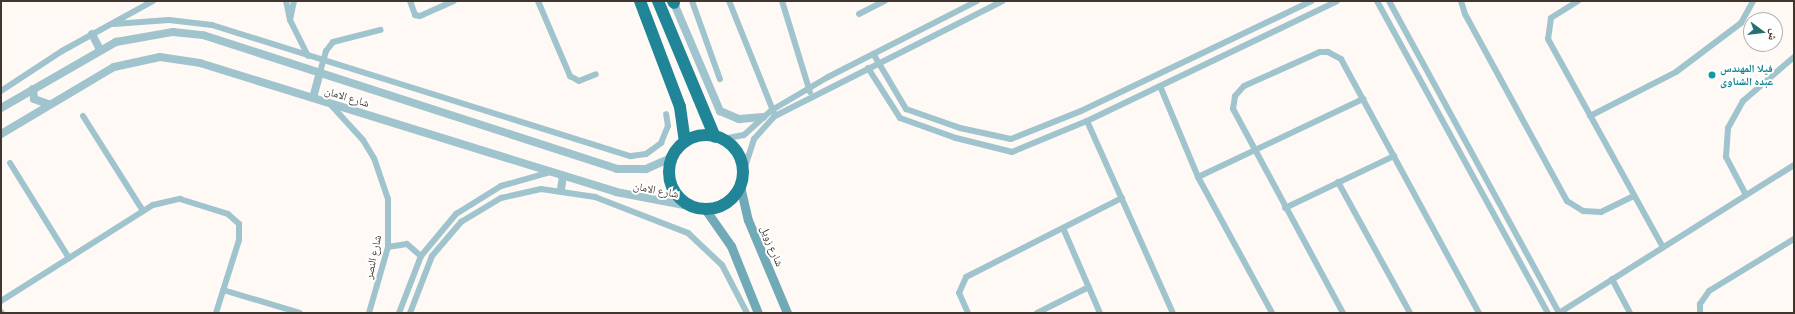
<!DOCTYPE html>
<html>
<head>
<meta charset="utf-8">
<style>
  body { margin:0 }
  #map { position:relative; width:1795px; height:314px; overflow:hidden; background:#fff9f5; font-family:Cabin,"Noto Naskh Arabic",sans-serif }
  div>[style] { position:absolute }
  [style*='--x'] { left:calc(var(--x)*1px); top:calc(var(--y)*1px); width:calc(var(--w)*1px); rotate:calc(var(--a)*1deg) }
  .minor>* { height:6px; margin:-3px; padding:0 3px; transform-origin:3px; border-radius:3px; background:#a0c4cd }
  .tertiary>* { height:8px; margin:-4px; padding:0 4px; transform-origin:4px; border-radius:4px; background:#a0c4cd }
  .secondary>* { height:9px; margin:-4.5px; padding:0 4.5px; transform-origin:4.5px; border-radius:4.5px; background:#71aab7 }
  .motorway>* { height:12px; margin:-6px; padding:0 6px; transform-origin:6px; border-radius:6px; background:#218598 }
  .motorway>.ring { margin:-6px; padding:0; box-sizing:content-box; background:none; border:12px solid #218598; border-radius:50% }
  .dots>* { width:11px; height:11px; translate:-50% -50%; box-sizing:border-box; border:2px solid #fff; border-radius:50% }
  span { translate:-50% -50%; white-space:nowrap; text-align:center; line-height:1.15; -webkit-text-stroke:4px #fff; paint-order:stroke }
  .culture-label { font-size:11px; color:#0d838f; font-weight:700 }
  .left { translate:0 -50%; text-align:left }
  .street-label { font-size:11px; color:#41362e }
  .frame { position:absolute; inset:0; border:2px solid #41362e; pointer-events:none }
  .north { position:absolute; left:1743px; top:12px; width:40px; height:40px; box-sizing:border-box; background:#fff; border:1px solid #b3afab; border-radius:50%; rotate:105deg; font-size:11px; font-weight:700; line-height:16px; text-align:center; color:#41362e }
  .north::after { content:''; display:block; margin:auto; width:14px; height:18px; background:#257074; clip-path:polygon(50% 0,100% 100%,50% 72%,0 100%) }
</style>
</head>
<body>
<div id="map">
  <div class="minor">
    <i style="--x:286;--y:1;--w:19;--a:78"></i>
    <i style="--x:290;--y:20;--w:40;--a:63.4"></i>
    <i style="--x:410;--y:1;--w:15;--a:70"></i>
    <i style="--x:415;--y:15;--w:5;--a:11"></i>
    <i style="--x:420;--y:16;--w:37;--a:-24"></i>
    <i style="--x:538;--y:1;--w:82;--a:66.9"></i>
    <i style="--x:570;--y:76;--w:10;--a:29"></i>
    <i style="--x:579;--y:81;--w:18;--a:-22"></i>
    <i style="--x:692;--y:1;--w:83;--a:70.3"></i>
    <i style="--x:729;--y:1;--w:121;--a:68.1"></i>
    <i style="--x:782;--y:1;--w:95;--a:72.9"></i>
    <i style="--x:1377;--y:1;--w:356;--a:61.3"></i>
    <i style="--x:1389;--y:1;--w:355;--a:61.4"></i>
    <i style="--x:1461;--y:1;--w:14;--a:73"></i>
    <i style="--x:1465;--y:14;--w:213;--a:61.4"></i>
    <i style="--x:1567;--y:201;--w:19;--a:32"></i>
    <i style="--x:1583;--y:211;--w:18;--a:3"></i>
    <i style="--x:1601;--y:212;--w:37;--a:-26"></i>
    <i style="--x:1578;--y:1;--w:32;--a:148"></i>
    <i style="--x:1551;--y:18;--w:21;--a:98"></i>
    <i style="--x:1548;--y:39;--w:238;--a:61.1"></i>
    <i style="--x:859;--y:14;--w:29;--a:-27"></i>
    <i style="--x:290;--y:20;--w:19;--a:-78"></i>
    <i style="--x:114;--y:24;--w:55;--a:-4.2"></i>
    <i style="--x:169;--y:20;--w:43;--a:6.6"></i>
    <i style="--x:212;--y:25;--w:439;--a:17.4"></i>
    <i style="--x:631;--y:156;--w:15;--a:-8"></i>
    <i style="--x:646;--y:154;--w:19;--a:-36"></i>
    <i style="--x:661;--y:143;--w:18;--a:-68"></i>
    <i style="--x:668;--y:126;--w:12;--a:-99"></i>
    <i style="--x:874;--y:55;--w:63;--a:59.3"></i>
    <i style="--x:906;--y:109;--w:57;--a:19.4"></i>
    <i style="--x:960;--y:128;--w:52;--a:12.2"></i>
    <i style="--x:1011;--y:139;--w:75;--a:-21.8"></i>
    <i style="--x:1081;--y:111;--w:256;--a:-25.5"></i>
    <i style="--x:868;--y:68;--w:59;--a:57.4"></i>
    <i style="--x:900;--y:118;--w:59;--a:19.7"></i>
    <i style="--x:956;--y:138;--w:58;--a:14"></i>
    <i style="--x:1012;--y:152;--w:81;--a:-22.5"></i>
    <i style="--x:1087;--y:121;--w:277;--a:-25.6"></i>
    <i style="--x:320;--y:72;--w:22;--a:-74"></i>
    <i style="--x:326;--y:51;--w:11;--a:-52"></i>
    <i style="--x:333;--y:42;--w:49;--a:-14.3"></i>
    <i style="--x:1160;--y:86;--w:99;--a:67.3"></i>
    <i style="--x:1198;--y:177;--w:155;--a:61.4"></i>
    <i style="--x:1;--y:91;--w:73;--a:-33.3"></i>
    <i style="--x:62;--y:51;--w:104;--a:-28.8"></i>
    <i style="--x:330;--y:104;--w:49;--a:47.5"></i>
    <i style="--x:363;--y:140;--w:21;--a:59"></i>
    <i style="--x:374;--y:158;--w:43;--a:71.1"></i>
    <i style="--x:388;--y:199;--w:48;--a:90"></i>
    <i style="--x:388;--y:247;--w:69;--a:106.1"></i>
    <i style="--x:83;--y:116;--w:112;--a:57.7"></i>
    <i style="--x:1590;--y:116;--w:97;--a:-27.1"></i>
    <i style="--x:1676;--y:72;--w:81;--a:-37"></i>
    <i style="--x:1741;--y:23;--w:25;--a:-61"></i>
    <i style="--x:1087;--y:121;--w:210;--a:65.9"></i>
    <i style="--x:723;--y:139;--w:21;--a:-11"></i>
    <i style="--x:744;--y:135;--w:38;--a:-42"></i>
    <i style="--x:772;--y:110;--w:65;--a:-30.5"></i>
    <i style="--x:828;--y:77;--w:167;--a:-27"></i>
    <i style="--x:10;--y:163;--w:112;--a:58.2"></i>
    <i style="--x:743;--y:173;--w:36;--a:-72"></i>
    <i style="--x:754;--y:139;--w:31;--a:-48"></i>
    <i style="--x:775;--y:116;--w:255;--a:-26.8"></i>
    <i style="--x:1198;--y:177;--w:183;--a:-25.3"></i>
    <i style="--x:1338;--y:182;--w:149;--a:61.2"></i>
    <i style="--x:1746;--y:195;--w:43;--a:-117.8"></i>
    <i style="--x:1726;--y:157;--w:29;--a:-86"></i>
    <i style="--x:1728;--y:128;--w:31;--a:-61"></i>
    <i style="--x:1743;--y:101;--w:67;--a:-40.8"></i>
    <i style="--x:1285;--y:208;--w:121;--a:-25.5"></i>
    <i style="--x:1063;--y:228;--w:93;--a:66.5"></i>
    <i style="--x:388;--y:247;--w:19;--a:-9"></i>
    <i style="--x:407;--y:244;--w:18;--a:41"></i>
    <i style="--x:1612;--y:279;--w:38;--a:62"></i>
    <i style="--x:223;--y:290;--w:80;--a:16.6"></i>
    <i style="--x:1;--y:301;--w:180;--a:-32.3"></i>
    <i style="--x:153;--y:205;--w:28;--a:-13"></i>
    <i style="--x:180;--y:199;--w:50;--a:17.4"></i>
    <i style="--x:228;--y:214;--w:15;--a:42"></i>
    <i style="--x:239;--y:224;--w:16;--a:90"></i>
    <i style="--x:239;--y:240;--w:77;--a:107.5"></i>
    <i style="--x:1;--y:312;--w:1;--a:45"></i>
    <i style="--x:399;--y:313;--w:61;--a:-68.9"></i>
    <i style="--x:421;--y:256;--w:55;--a:-50.2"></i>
    <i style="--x:456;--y:214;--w:53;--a:-31.9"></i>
    <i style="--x:501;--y:186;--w:51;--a:-15.9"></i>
    <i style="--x:410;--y:313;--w:61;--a:-68.9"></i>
    <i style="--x:432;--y:256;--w:45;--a:-49.5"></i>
    <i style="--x:461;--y:222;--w:47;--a:-31"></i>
    <i style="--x:501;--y:198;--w:41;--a:-12.7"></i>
    <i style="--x:541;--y:189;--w:55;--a:8.4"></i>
    <i style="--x:595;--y:197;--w:100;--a:21.2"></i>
    <i style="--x:688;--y:233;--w:47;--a:43.3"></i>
    <i style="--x:722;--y:265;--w:54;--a:62.5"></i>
    <i style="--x:968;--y:313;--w:22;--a:-114"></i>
    <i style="--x:959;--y:293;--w:17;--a:-66"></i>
    <i style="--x:966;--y:277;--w:175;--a:-26.9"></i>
    <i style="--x:1037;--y:313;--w:58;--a:-26.6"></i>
    <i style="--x:1343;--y:313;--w:232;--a:-118.3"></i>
    <i style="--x:1233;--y:109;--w:13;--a:-81"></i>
    <i style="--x:1235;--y:96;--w:13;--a:-48"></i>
    <i style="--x:1244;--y:86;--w:83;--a:-24.1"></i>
    <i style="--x:1320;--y:52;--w:8;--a:0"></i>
    <i style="--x:1328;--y:52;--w:15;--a:28"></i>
    <i style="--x:1341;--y:59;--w:289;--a:61.5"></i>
    <i style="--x:1559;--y:313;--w:278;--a:-32.2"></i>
    <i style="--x:1700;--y:313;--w:9;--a:-90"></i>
    <i style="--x:1700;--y:304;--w:16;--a:-55"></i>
    <i style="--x:1709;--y:291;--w:100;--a:-31.5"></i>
  </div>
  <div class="tertiary">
    <i style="--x:673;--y:1;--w:120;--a:66.9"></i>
    <i style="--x:720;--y:111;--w:21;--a:23"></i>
    <i style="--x:739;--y:119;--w:24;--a:-5"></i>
    <i style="--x:92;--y:34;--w:18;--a:63"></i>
    <i style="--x:33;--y:89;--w:10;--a:84"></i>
    <i style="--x:34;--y:99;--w:15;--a:20"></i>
    <i style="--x:313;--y:98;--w:27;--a:-75"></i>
    <i style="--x:1;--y:108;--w:133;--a:-29.9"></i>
    <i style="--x:116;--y:42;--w:58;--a:-10"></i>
    <i style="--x:173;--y:32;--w:30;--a:6"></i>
    <i style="--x:203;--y:35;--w:435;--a:17.9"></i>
    <i style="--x:617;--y:169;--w:29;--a:0"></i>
    <i style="--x:646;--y:169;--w:30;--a:-24"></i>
    <i style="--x:1;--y:134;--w:131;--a:-30.7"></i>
    <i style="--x:114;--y:67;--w:47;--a:-12.3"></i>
    <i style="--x:160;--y:57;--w:40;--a:8.5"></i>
    <i style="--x:200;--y:63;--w:436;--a:17.2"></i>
    <i style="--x:616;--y:192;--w:85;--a:10.9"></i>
    <i style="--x:561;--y:189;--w:13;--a:-81"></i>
  </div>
  <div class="secondary">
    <i style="--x:740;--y:186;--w:35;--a:77"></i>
    <i style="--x:748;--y:220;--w:101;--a:67.2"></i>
    <i style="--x:705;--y:209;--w:45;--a:54.9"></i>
    <i style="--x:731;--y:246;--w:72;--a:68.1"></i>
  </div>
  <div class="motorway">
    <i style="--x:640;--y:1;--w:113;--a:69.3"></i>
    <i style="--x:680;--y:107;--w:35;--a:82"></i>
    <i style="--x:658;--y:1;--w:147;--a:67.3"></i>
    <i style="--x:673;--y:1;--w:2;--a:63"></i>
    <i class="ring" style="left:669px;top:135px;width:62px;height:62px"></i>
  </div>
  <div class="dots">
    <i style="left:1712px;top:75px;background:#0f9aa8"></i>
  </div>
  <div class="culture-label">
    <span class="left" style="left:1720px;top:75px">فيلا المهندس<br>عبده الشناوى</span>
  </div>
  <div class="street-label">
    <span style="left:347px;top:97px;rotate:17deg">شارع الامان</span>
    <span style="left:656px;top:190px;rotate:11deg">شارع الامان</span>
    <span style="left:772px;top:246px;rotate:68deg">شارع زويل</span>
    <span style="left:373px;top:257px;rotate:-78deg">شارع النصر</span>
  </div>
  <div class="frame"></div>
  <div class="north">ش</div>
</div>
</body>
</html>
